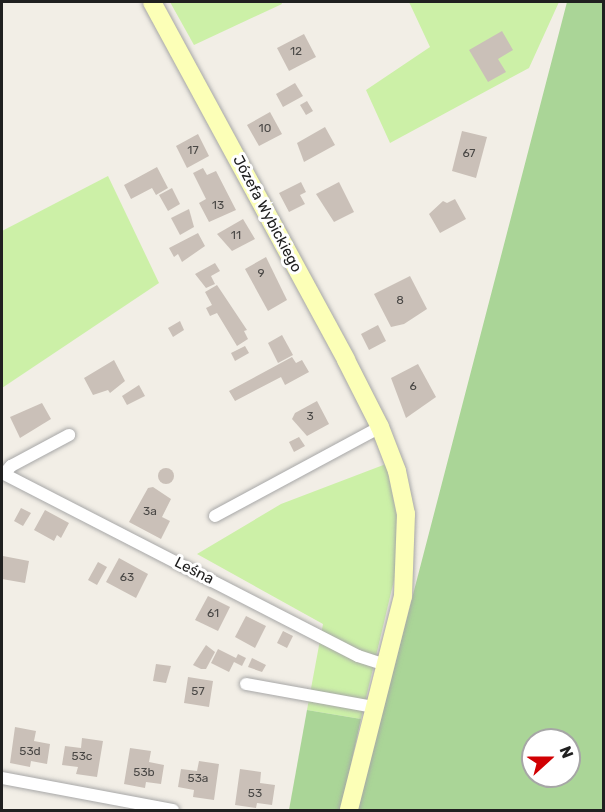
<!DOCTYPE html>
<html>
<head>
<meta charset="utf-8">
<style>
  body { margin:0 }
  #map { position:relative; width:605px; height:812px; overflow:hidden; background:#f2eee6; font-family:Rubik,sans-serif }
  div>[style] { position:absolute }
  [style*='--x'] { left:calc(var(--x)*1px); top:calc(var(--y)*1px); width:calc(var(--w)*1px); rotate:calc(var(--a)*1deg) }
  .grass>* { inset:0; background:#ccf0a7 }
  .forest>* { inset:0; background:#aad597 }
  .building>* { inset:0; background:#cac0b8 }
  .round { border-radius:50% }
  .roads { filter:drop-shadow(0 0 2px #a7a7a7) drop-shadow(0 0 2px #a7a7a7) }
  .street>* { height:12px; margin:-6px; padding:0 6px; transform-origin:6px; border-radius:6px; background:#fff }
  .secondary>* { height:18px; margin:-9px; padding:0 9px; transform-origin:9px; border-radius:9px; background:#fcffb7 }
  span { translate:-50% -50%; white-space:nowrap; text-align:center; line-height:1.15; -webkit-text-stroke:6px #fff; paint-order:stroke }
  .number-label { font-size:12px; color:#4a4846 }
  .number-label span { -webkit-text-stroke-width:0 }
  .street-label { font-size:15px; color:#202020 }
  .frame { position:absolute; inset:0; border:3px solid #202020; pointer-events:none }
  .north { position:absolute; left:521px; top:728px; width:60px; height:60px; box-sizing:border-box; background:#fff; border:2px solid #a6a6a6; border-radius:50%; rotate:69deg; font-size:16px; font-weight:700; line-height:24px; text-align:center; color:#202020 }
  .north::after { content:''; display:block; margin:auto; width:21px; height:27px; background:#d10003; clip-path:polygon(50% 0,100% 100%,50% 72%,0 100%) }
</style>
</head>
<body>
<div id="map">
  <div class="grass">
    <i style="clip-path:polygon(170px 2px,281px 2px,282px 4px,194px 45px)"></i>
    <i style="clip-path:polygon(409px 2px,559px 2px,529px 68px,390px 143px,366px 90px,430px 47px)"></i>
    <i style="clip-path:polygon(108px 176px,159px 283px,2px 388px,2px 231px)"></i>
    <i style="clip-path:polygon(386px 464px,397px 517px,395px 576px,361px 719px,307px 710px,323px 624px,197px 554px,281px 504px)"></i>
  </div>
  <div class="forest">
    <i style="clip-path:polygon(evenodd,567px 2px,603px 2px,603px 810px,357px 810px,567px 2px,533px 740px,569px 740px,569px 776px,533px 776px,533px 740px)"></i>
    <i style="clip-path:polygon(307px 710px,361px 719px,341px 810px,289px 810px)"></i>
  </div>
  <div class="building">
    <i style="clip-path:polygon(502px 31px,513px 50px,498px 59px,506px 72px,488px 82px,469px 50px)"></i>
    <i style="clip-path:polygon(304px 34px,316px 57px,289px 71px,277px 48px)"></i>
    <i style="clip-path:polygon(295px 83px,303px 96px,283px 107px,276px 94px)"></i>
    <i style="clip-path:polygon(307px 101px,313px 111px,306px 115px,300px 105px)"></i>
    <i style="clip-path:polygon(270px 112px,282px 134px,259px 146px,247px 125px)"></i>
    <i style="clip-path:polygon(325px 127px,335px 145px,304px 162px,297px 143px)"></i>
    <i style="clip-path:polygon(462px 131px,487px 137px,476px 178px,452px 171px)"></i>
    <i style="clip-path:polygon(198px 134px,209px 156px,187px 168px,176px 146px)"></i>
    <i style="clip-path:polygon(157px 167px,168px 188px,156px 195px,152px 188px,131px 199px,124px 185px)"></i>
    <i style="clip-path:polygon(203px 168px,207px 175px,216px 171px,236px 210px,209px 222px,199px 203px,206px 199px,193px 173px)"></i>
    <i style="clip-path:polygon(301px 182px,306px 192px,300px 195px,305px 204px,289px 212px,279px 193px)"></i>
    <i style="clip-path:polygon(339px 182px,354px 212px,334px 222px,316px 194px)"></i>
    <i style="clip-path:polygon(172px 188px,180px 204px,168px 211px,159px 195px)"></i>
    <i style="clip-path:polygon(455px 199px,466px 219px,440px 233px,429px 214px,443px 201px,447px 203px)"></i>
    <i style="clip-path:polygon(189px 209px,194px 227px,180px 235px,171px 218px)"></i>
    <i style="clip-path:polygon(243px 219px,255px 239px,232px 251px,217px 234px)"></i>
    <i style="clip-path:polygon(198px 233px,205px 246px,182px 262px,178px 254px,174px 257px,169px 248px)"></i>
    <i style="clip-path:polygon(266px 257px,287px 300px,268px 311px,245px 269px)"></i>
    <i style="clip-path:polygon(215px 263px,220px 271px,211px 276px,215px 284px,206px 288px,195px 274px)"></i>
    <i style="clip-path:polygon(410px 276px,427px 309px,404px 324px,391px 327px,374px 294px)"></i>
    <i style="clip-path:polygon(217px 285px,247px 330px,244px 331px,248px 339px,237px 346px,217px 313px,210px 316px,206px 308px,212px 305px,205px 292px)"></i>
    <i style="clip-path:polygon(180px 321px,184px 330px,173px 337px,168px 328px)"></i>
    <i style="clip-path:polygon(378px 325px,386px 341px,369px 350px,361px 334px)"></i>
    <i style="clip-path:polygon(282px 335px,293px 355px,278px 363px,268px 343px)"></i>
    <i style="clip-path:polygon(245px 346px,249px 353px,235px 361px,231px 353px)"></i>
    <i style="clip-path:polygon(292px 357px,296px 363px,302px 360px,309px 372px,285px 385px,281px 377px,235px 401px,229px 391px)"></i>
    <i style="clip-path:polygon(114px 360px,125px 381px,110px 393px,108px 390px,93px 395px,84px 378px)"></i>
    <i style="clip-path:polygon(418px 364px,436px 397px,406px 418px,391px 378px)"></i>
    <i style="clip-path:polygon(139px 385px,145px 396px,127px 405px,122px 396px)"></i>
    <i style="clip-path:polygon(317px 401px,329px 424px,307px 436px,292px 419px,295px 413px)"></i>
    <i style="clip-path:polygon(42px 403px,51px 419px,20px 438px,10px 417px)"></i>
    <i style="clip-path:polygon(299px 437px,305px 446px,294px 452px,289px 442px)"></i>
    <i class="round" style="left:158px;top:468px;width:16px;height:16px"></i>
    <i style="clip-path:polygon(153px 487px,171px 499px,162px 517px,170px 521px,161px 539px,129px 522px,148px 488px)"></i>
    <i style="clip-path:polygon(21px 508px,31px 513px,23px 526px,14px 521px)"></i>
    <i style="clip-path:polygon(45px 510px,69px 523px,61px 538px,57px 535px,54px 541px,34px 530px)"></i>
    <i style="clip-path:polygon(3px 556px,29px 561px,25px 583px,2px 579px)"></i>
    <i style="clip-path:polygon(119px 558px,148px 574px,136px 598px,106px 582px)"></i>
    <i style="clip-path:polygon(98px 562px,107px 567px,97px 585px,88px 580px)"></i>
    <i style="clip-path:polygon(208px 596px,230px 607px,218px 631px,195px 620px)"></i>
    <i style="clip-path:polygon(246px 616px,266px 626px,255px 648px,235px 637px)"></i>
    <i style="clip-path:polygon(283px 631px,293px 636px,287px 648px,277px 643px)"></i>
    <i style="clip-path:polygon(206px 645px,215px 652px,206px 669px,201px 669px,193px 665px)"></i>
    <i style="clip-path:polygon(218px 649px,236px 658px,238px 654px,246px 658px,242px 666px,234px 662px,229px 672px,211px 663px)"></i>
    <i style="clip-path:polygon(252px 658px,266px 665px,262px 672px,248px 667px)"></i>
    <i style="clip-path:polygon(156px 664px,171px 666px,166px 683px,153px 681px)"></i>
    <i style="clip-path:polygon(188px 677px,213px 681px,209px 707px,184px 703px)"></i>
    <i style="clip-path:polygon(15px 727px,36px 731px,34px 741px,50px 744px,47px 764px,31px 761px,30px 767px,10px 763px)"></i>
    <i style="clip-path:polygon(82px 738px,103px 741px,97px 777px,76px 774px,78px 767px,62px 765px,65px 746px,81px 748px)"></i>
    <i style="clip-path:polygon(130px 748px,151px 751px,149px 762px,164px 765px,161px 784px,146px 782px,145px 788px,124px 784px)"></i>
    <i style="clip-path:polygon(199px 761px,219px 764px,214px 800px,193px 797px,194px 790px,178px 787px,181px 769px,197px 771px)"></i>
    <i style="clip-path:polygon(240px 769px,261px 772px,260px 783px,275px 785px,272px 805px,257px 803px,256px 808px,235px 805px)"></i>
  </div>
  <div class="roads">
    <div class="street">
      <i style="--x:2;--y:473;--w:400;--a:27.2"></i>
      <i style="--x:358;--y:656;--w:28;--a:18"></i>
      <i style="--x:4;--y:474;--w:11;--a:-49"></i>
      <i style="--x:11;--y:466;--w:66;--a:-28.1"></i>
      <i style="--x:215;--y:516;--w:187;--a:-28.3"></i>
      <i style="--x:246;--y:684;--w:130;--a:10.2"></i>
      <i style="--x:2;--y:778;--w:174;--a:10.6"></i>
    </div>
    <div class="secondary">
      <i style="--x:152;--y:2;--w:407;--a:61.5"></i>
      <i style="--x:346;--y:360;--w:75;--a:63.1"></i>
      <i style="--x:380;--y:427;--w:47;--a:68.9"></i>
      <i style="--x:397;--y:471;--w:44;--a:78.2"></i>
      <i style="--x:406;--y:514;--w:82;--a:92.1"></i>
      <i style="--x:403;--y:596;--w:221;--a:104.2"></i>
    </div>
  </div>
  <div class="number-label">
    <span style="left:296px;top:52px">12</span>
    <span style="left:265px;top:129px">10</span>
    <span style="left:193px;top:151px">17</span>
    <span style="left:469px;top:154px">67</span>
    <span style="left:218px;top:206px">13</span>
    <span style="left:236px;top:236px">11</span>
    <span style="left:261px;top:274px">9</span>
    <span style="left:400px;top:301px">8</span>
    <span style="left:413px;top:387px">6</span>
    <span style="left:310px;top:417px">3</span>
    <span style="left:150px;top:512px">3a</span>
    <span style="left:127px;top:578px">63</span>
    <span style="left:213px;top:614px">61</span>
    <span style="left:198px;top:692px">57</span>
    <span style="left:30px;top:752px">53d</span>
    <span style="left:82px;top:757px">53c</span>
    <span style="left:144px;top:773px">53b</span>
    <span style="left:198px;top:779px">53a</span>
    <span style="left:255px;top:794px">53</span>
  </div>
  <div class="street-label">
    <span style="left:267px;top:214px;rotate:62deg">Józefa Wybickiego</span>
    <span style="left:194px;top:571px;rotate:27deg">Leśna</span>
  </div>
  <div class="frame"></div>
  <div class="north">N</div>
</div>
</body>
</html>
